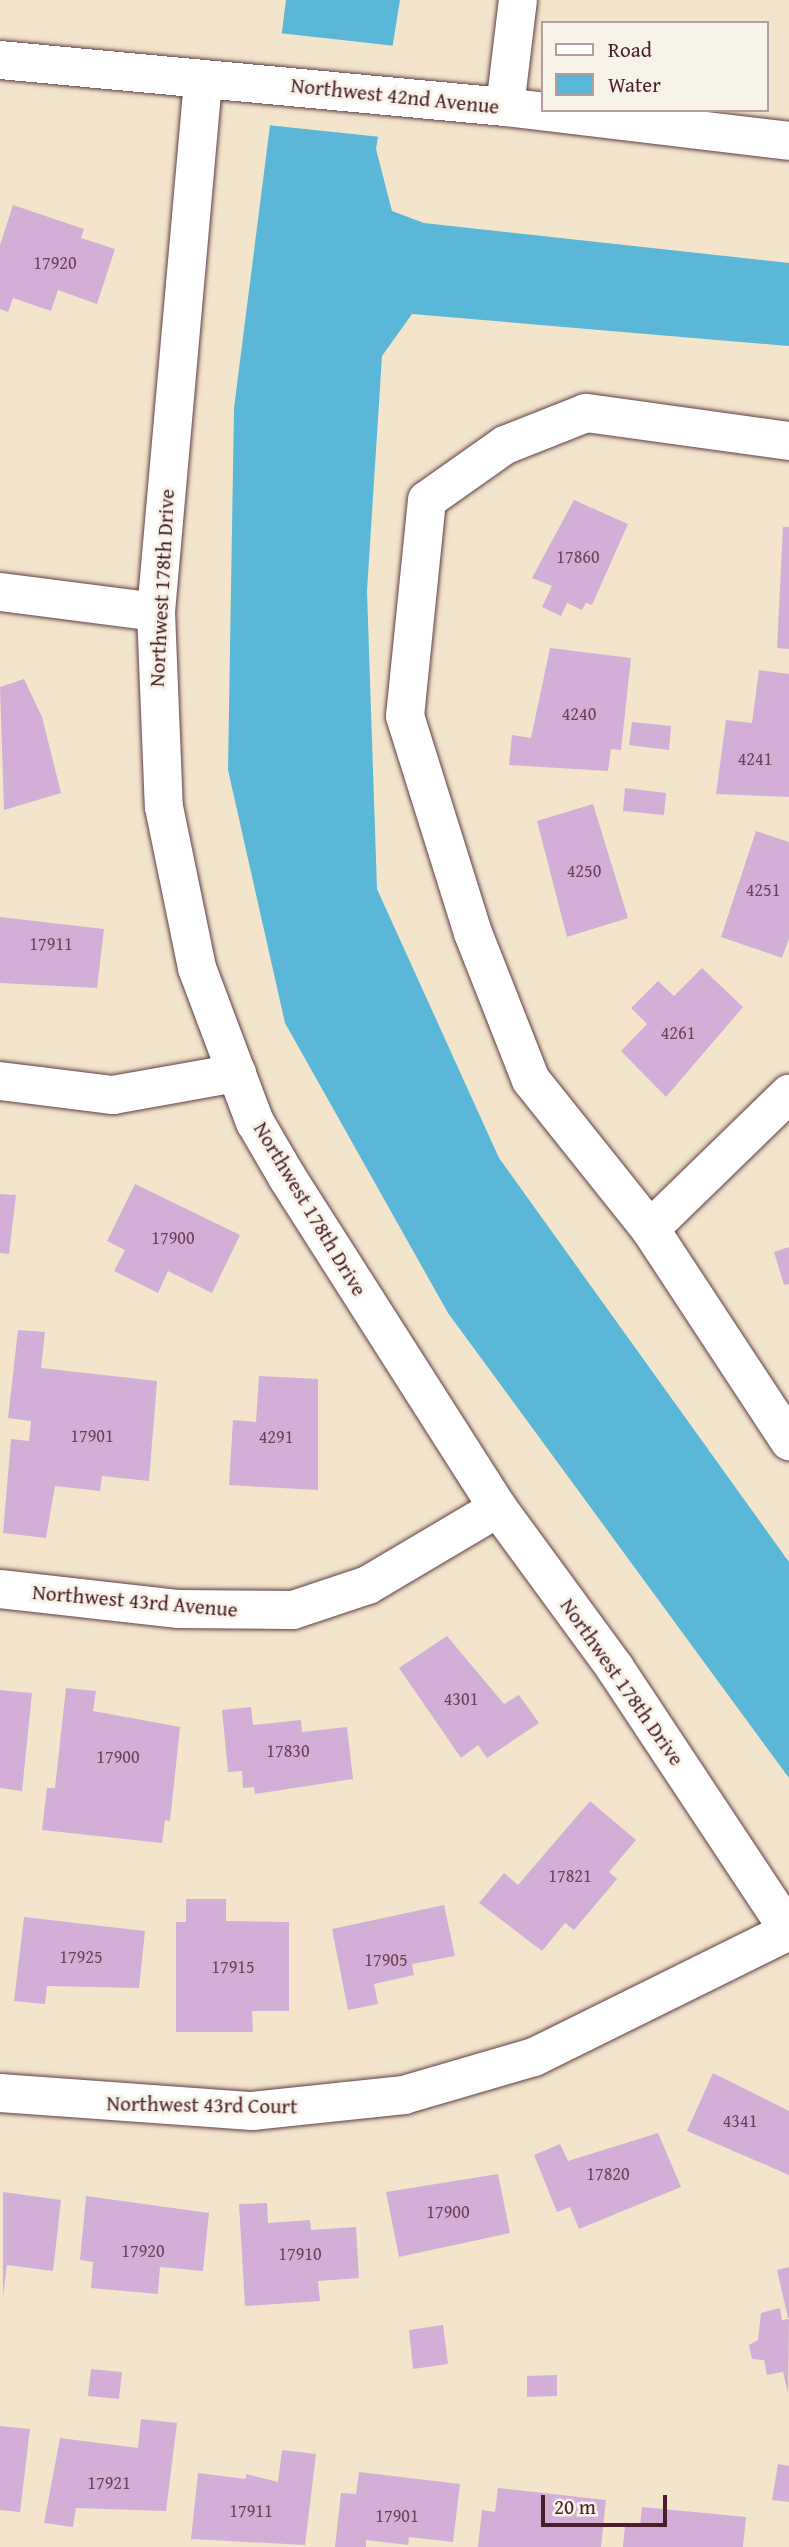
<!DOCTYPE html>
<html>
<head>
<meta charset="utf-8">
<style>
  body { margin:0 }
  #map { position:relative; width:789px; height:2547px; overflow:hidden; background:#f2e5cc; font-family:"Gentium Book Plus",serif }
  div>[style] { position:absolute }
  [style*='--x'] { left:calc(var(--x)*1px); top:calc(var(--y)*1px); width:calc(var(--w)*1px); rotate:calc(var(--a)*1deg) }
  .water>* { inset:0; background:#5ab7d8 }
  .pier>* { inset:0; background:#f2e5cc }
  .building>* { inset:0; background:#d3afd7 }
  .roads { filter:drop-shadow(0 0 2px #633d43) drop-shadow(0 0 2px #633d43) }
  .minor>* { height:38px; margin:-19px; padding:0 19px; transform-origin:19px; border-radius:19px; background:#fff }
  span { translate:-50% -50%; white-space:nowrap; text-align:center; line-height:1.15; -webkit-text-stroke:6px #f7f3e8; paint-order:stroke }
  .number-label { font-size:18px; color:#6c4356 }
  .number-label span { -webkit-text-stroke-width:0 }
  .street-label { font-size:21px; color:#4a1f2b }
  .legend { position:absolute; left:541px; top:21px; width:228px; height:91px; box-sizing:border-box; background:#f7f3e8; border:2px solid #b29e9c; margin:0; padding:9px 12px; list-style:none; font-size:21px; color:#4a1f2b }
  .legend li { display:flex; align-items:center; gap:14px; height:35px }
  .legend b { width:35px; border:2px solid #b29e9c }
  .scale { position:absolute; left:541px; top:2495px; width:126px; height:32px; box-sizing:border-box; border:4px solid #4a1f2b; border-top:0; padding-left:9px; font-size:21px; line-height:24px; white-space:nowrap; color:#4a1f2b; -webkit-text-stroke:5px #f7f3e8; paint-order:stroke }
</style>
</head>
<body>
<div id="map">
  <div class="water">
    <i style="clip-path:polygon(286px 0,400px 0,376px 149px,392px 211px,424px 223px,789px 263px,789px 346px,412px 314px,382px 356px,367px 591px,377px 889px,499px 1158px,789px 1562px,789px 1778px,448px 1313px,285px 1023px,228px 770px,234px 408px)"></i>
  </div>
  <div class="pier">
    <i style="clip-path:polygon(279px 33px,396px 46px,381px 137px,267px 125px)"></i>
  </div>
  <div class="building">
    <i style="clip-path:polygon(13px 205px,84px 229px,81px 238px,115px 249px,97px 304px,58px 290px,51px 311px,13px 298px,8px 312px,0 309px,0 245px)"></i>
    <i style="clip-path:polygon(574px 500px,628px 524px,592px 605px,586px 603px,582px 610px,567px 603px,561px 616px,542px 607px,552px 586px,532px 578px)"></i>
    <i style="clip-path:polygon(783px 527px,789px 527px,789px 649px,777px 648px)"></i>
    <i style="clip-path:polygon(550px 648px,631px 658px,621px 750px,611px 749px,608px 771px,509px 765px,512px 735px,531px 738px)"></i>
    <i style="clip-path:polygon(759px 670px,789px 674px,789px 797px,716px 794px,726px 720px,752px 723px)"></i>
    <i style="clip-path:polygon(24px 679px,42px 717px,61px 793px,4px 810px,0 687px)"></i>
    <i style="clip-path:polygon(632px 722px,671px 726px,669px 750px,629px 745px)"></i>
    <i style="clip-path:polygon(625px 788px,666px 793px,664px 815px,623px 811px)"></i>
    <i style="clip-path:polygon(593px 804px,628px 918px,567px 937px,537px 821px)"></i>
    <i style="clip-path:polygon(756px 831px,789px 842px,789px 938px,782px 958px,721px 937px)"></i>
    <i style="clip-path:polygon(0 917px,104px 929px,97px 988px,0 983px)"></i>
    <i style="clip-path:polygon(702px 968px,743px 1007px,666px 1097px,621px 1051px,647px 1024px,631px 1008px,658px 981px,674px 996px)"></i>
    <i style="clip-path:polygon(135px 1184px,240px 1235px,212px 1293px,168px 1271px,158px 1293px,114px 1271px,125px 1250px,107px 1241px)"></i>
    <i style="clip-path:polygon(0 1194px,16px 1195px,9px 1254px,0 1253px)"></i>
    <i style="clip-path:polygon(789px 1247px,789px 1284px,784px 1285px,774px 1252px)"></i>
    <i style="clip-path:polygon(18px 1330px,45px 1332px,41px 1368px,157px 1381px,149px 1481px,102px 1476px,100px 1491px,55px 1486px,46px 1538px,3px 1533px,11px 1439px,29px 1441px,31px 1421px,8px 1418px)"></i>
    <i style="clip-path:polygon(259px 1376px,318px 1379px,318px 1490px,229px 1485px,233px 1420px,256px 1422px)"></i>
    <i style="clip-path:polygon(447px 1636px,504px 1704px,519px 1695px,539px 1723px,487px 1758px,478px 1745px,461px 1758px,399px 1668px)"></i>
    <i style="clip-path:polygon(66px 1688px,96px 1691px,93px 1711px,180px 1727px,170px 1821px,165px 1820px,162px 1843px,42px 1830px,47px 1788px,55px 1788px)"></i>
    <i style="clip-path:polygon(0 1690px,32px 1693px,22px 1791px,0 1788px)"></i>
    <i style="clip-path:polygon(251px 1707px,253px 1725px,301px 1720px,302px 1732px,347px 1727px,353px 1779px,255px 1794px,254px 1787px,243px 1788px,242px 1771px,228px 1772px,222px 1710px)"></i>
    <i style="clip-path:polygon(590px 1801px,636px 1840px,609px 1872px,617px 1879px,574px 1930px,565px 1923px,542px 1951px,479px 1903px,504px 1873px,518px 1885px)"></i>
    <i style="clip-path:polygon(186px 1899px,226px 1899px,226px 1921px,289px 1922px,289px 2011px,252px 2011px,253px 2032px,176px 2032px,176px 1922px,186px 1922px)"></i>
    <i style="clip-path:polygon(444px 1905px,455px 1956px,412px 1964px,414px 1975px,374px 1984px,378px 2004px,348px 2010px,332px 1929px)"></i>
    <i style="clip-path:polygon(24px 1917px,145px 1931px,139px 1988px,47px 1986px,45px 2004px,14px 2001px)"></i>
    <i style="clip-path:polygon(713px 2073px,789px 2111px,789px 2175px,687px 2131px)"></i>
    <i style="clip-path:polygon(658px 2133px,681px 2187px,579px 2229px,570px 2207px,557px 2212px,534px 2155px,560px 2144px,568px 2161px)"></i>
    <i style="clip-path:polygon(498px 2174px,510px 2233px,399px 2257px,386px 2192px)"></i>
    <i style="clip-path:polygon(3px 2192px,61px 2200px,53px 2271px,7px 2265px,3px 2296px)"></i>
    <i style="clip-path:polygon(86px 2196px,209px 2213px,203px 2271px,160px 2267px,158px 2294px,91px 2288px,93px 2262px,80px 2260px)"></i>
    <i style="clip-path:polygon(267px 2203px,268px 2223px,310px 2220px,311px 2230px,356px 2227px,359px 2278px,318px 2281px,320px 2301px,245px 2306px,239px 2204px)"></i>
    <i style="clip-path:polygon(789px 2267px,789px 2318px,788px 2318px,777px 2270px)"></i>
    <i style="clip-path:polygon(780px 2308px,782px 2320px,789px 2319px,788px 2394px,783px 2372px,767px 2375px,764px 2360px,752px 2359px,749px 2345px,758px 2340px,761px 2313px)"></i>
    <i style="clip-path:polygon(443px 2325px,448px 2364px,413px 2369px,409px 2330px)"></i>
    <i style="clip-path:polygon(91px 2369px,122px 2372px,119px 2399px,88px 2396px)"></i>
    <i style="clip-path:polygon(557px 2375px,557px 2396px,527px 2397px,527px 2376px)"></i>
    <i style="clip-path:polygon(141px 2419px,177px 2423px,166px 2511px,76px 2508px,73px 2527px,44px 2523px,60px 2438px,138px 2448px)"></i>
    <i style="clip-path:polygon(0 2426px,30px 2429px,20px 2512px,0 2510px)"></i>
    <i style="clip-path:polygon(282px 2450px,316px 2454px,305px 2545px,191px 2539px,198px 2473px,246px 2479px,246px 2474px,278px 2482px)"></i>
    <i style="clip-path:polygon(778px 2464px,789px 2466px,789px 2502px,772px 2500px)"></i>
    <i style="clip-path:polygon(359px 2472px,460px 2484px,453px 2542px,409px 2537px,408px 2545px,366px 2540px,366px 2547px,335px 2547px,341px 2493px,356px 2494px)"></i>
    <i style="clip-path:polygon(498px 2488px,606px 2500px,601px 2547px,478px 2547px,482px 2510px,495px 2512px)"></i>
    <i style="clip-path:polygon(642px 2507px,746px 2517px,743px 2547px,623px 2547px,625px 2525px,640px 2526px)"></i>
  </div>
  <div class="roads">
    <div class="minor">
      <i style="--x:0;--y:60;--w:507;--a:5.32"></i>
      <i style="--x:505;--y:107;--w:286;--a:6.8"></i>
      <i style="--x:203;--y:81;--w:533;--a:95.06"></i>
      <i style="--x:156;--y:612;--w:195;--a:87.7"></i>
      <i style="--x:164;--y:807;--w:164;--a:78.4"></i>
      <i style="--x:197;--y:968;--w:165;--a:69.4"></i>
      <i style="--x:255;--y:1122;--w:64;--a:59.8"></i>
      <i style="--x:287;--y:1177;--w:393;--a:57.5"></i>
      <i style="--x:498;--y:1508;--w:198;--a:53.8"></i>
      <i style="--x:615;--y:1668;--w:315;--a:56.5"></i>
      <i style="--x:505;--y:107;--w:108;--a:-83.1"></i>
      <i style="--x:789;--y:441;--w:205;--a:-172.1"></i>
      <i style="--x:586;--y:413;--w:87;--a:158.4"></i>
      <i style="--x:505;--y:445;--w:95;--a:144.8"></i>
      <i style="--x:427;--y:500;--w:217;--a:95.8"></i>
      <i style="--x:405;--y:716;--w:227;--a:72.6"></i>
      <i style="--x:473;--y:933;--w:158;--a:68.5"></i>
      <i style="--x:531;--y:1080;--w:191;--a:51.4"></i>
      <i style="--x:650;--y:1229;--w:254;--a:56.7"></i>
      <i style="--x:0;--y:592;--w:157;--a:7.3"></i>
      <i style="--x:0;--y:1081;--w:114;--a:7.1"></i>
      <i style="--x:113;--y:1095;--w:126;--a:-10.1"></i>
      <i style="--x:650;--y:1229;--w:194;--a:-44.2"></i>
      <i style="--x:0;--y:1589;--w:180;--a:6.4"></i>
      <i style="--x:179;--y:1609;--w:114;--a:0.5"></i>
      <i style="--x:293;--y:1610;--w:79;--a:-18.4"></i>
      <i style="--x:368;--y:1585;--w:151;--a:-30.6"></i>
      <i style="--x:0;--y:2093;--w:253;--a:4.1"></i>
      <i style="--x:252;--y:2111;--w:153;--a:-6"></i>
      <i style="--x:404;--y:2095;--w:135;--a:-16.3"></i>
      <i style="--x:534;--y:2057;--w:284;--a:-26.3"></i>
    </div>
  </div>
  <div class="number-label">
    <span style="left:55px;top:263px">17920</span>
    <span style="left:578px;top:557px">17860</span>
    <span style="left:579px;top:714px">4240</span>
    <span style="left:755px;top:759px">4241</span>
    <span style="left:584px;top:871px">4250</span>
    <span style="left:763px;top:890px">4251</span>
    <span style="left:51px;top:944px">17911</span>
    <span style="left:678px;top:1033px">4261</span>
    <span style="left:173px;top:1238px">17900</span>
    <span style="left:92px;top:1436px">17901</span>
    <span style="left:276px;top:1437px">4291</span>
    <span style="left:461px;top:1699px">4301</span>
    <span style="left:288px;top:1751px">17830</span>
    <span style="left:118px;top:1757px">17900</span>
    <span style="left:570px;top:1876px">17821</span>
    <span style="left:81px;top:1957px">17925</span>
    <span style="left:386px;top:1960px">17905</span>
    <span style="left:233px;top:1967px">17915</span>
    <span style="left:740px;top:2121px">4341</span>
    <span style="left:608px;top:2174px">17820</span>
    <span style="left:448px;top:2212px">17900</span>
    <span style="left:143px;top:2251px">17920</span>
    <span style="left:300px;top:2254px">17910</span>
    <span style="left:109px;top:2483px">17921</span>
    <span style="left:251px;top:2511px">17911</span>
    <span style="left:397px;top:2516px">17901</span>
  </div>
  <div class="street-label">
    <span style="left:395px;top:96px;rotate:6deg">Northwest 42nd Avenue</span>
    <span style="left:162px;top:588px;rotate:-87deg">Northwest 178th Drive</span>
    <span style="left:310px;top:1209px;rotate:59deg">Northwest 178th Drive</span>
    <span style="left:135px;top:1601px;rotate:5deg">Northwest 43rd Avenue</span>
    <span style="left:622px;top:1682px;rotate:55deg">Northwest 178th Drive</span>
    <span style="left:202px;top:2105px;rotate:1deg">Northwest 43rd Court</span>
  </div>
  <ul class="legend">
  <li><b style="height:9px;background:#fff"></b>Road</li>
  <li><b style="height:19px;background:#5ab7d8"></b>Water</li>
  </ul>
  <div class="scale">20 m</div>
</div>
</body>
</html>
